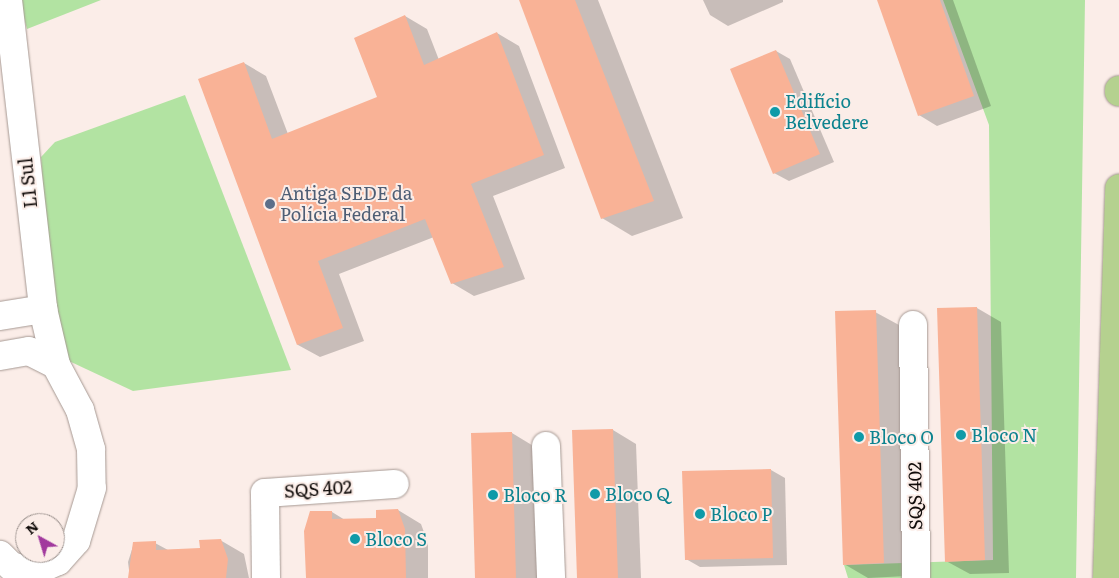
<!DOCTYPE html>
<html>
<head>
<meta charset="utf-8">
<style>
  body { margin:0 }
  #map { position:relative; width:1119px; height:578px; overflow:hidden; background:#fbede8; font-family:Literata,serif }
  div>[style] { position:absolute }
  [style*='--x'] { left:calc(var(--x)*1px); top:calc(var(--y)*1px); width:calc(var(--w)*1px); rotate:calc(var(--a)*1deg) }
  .green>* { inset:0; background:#b2e3a2 }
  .shadow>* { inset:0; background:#0003 }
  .building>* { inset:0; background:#f9b296 }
  .roads { filter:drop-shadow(0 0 1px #a69993) drop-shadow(0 0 1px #a69993) }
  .minor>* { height:28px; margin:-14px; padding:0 14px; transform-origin:14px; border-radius:14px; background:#fff }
  .major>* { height:28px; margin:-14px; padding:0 14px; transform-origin:14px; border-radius:14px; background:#b5d18f }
  .dots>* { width:14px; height:14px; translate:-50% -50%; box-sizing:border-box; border:2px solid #fbede8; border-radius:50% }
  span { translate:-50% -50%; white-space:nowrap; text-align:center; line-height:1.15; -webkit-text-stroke:4px #fbede8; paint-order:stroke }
  .culture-label { font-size:18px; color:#0d838f }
  .left { translate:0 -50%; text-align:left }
  .street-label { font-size:18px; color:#110c0a }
  .service-label { font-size:18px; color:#4e5e75 }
  .north { position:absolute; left:15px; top:513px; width:50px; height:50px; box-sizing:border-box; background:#fbede8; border:1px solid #9d938f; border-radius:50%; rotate:321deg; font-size:14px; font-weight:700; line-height:20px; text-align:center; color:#110c0a }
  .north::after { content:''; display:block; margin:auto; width:18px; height:22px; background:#a1399d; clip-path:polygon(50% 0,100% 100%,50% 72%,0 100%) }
</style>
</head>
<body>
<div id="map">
  <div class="green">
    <i style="clip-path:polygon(19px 0,101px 0,27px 29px)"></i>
    <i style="clip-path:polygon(943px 0,1085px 0,1076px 578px,848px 578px,844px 565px,993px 560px,989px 125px)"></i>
    <i style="clip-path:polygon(185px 95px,291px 370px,133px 391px,54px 354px,41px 157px,55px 142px)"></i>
  </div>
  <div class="shadow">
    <i style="clip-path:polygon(521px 0,598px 0,683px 218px,632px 236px,602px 218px)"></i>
    <i style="clip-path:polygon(703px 0,783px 0,783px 2px,728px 26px,710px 15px)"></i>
    <i style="clip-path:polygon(878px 0,953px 0,991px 106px,937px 126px,919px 115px)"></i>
    <i style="clip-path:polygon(405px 16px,427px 29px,439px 60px,497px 33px,519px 46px,565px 168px,493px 196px,525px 279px,474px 296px,452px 283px,434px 237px,339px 274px,364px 341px,320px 357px,298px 345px,244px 63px,266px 76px,288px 134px,379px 98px)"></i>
    <i style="clip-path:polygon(776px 51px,790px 59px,834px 162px,789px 181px,774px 173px)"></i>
    <i style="clip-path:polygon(977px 308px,1001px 322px,1009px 573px,970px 574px,946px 561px,939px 310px)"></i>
    <i style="clip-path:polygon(875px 312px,899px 325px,907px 576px,868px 578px,844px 564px)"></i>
    <i style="clip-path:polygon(613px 430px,636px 444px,641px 578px,578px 578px)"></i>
    <i style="clip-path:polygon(512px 433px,535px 447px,539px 578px,477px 578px)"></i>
    <i style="clip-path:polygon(771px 470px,785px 478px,787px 565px,700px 567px,686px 559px)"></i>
    <i style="clip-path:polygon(398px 510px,421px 524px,428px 543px,428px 578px,307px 578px,332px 512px,345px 520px,377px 519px)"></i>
    <i style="clip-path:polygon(220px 540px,244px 554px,249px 578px,130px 578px,128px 562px,134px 543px,155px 543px,168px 550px,201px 549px)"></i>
  </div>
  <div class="building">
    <i style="clip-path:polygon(519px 0,575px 0,654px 201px,601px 219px)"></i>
    <i style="clip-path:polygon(877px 0,940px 0,974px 96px,918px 116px)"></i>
    <i style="clip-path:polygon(405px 15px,424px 65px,497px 32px,544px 155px,471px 184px,504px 267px,451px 284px,425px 219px,318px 261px,343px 328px,297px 345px,198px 79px,244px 62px,272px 139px,377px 97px,354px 38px)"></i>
    <i style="clip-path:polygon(776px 50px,820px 154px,773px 174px,730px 69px)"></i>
    <i style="clip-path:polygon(977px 307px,985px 560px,945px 562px,937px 308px)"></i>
    <i style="clip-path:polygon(876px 310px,884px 563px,843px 565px,835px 311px)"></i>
    <i style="clip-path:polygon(613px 429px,618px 578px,577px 578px,572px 430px)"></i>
    <i style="clip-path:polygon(512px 432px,516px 578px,475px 578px,471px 433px)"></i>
    <i style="clip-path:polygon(771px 469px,773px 558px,685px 560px,682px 471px)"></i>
    <i style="clip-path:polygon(398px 509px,405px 529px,406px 578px,306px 578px,304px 531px,310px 511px,332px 511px,332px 519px,376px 518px,376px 510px)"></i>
    <i style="clip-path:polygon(221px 539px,228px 559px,226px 578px,128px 578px,133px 542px,156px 541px,156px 550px,200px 548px,199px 540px)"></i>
  </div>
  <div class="roads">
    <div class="minor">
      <i style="--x:8;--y:0;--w:311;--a:83.5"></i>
      <i style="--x:43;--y:309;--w:57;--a:76.9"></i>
      <i style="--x:0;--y:316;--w:44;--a:-9.2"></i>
      <i style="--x:913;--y:325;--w:253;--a:89.3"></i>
      <i style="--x:0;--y:356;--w:29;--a:-10"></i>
      <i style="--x:29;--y:351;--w:30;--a:27"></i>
      <i style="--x:56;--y:365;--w:51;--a:61.9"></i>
      <i style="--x:80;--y:410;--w:41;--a:74.2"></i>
      <i style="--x:91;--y:449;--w:39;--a:89"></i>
      <i style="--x:92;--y:488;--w:55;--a:106.8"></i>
      <i style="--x:76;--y:541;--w:27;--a:132"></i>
      <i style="--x:58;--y:561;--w:27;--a:156"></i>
      <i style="--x:33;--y:572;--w:23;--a:-165"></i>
      <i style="--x:11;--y:566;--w:16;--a:-135"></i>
      <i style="--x:546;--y:446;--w:132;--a:87.8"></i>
      <i style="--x:266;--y:578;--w:85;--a:-90.7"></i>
      <i style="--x:265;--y:493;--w:130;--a:-4"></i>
    </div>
    <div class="major">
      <i style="--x:1119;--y:90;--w:2;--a:90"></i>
      <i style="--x:1107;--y:578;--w:390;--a:-88.2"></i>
    </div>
  </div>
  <div class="dots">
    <i style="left:775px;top:112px;background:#0f9aa8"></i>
    <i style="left:270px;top:204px;background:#5c6f8a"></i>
    <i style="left:961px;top:435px;background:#0f9aa8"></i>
    <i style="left:859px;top:437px;background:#0f9aa8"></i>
    <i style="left:595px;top:494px;background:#0f9aa8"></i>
    <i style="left:493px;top:495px;background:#0f9aa8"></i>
    <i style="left:700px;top:514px;background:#0f9aa8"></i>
    <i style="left:355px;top:539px;background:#0f9aa8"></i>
  </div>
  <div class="culture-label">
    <span class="left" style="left:785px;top:112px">Edifício<br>Belvedere</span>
    <span class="left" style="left:971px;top:435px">Bloco N</span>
    <span class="left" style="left:869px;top:437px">Bloco O</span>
    <span class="left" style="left:605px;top:494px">Bloco Q</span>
    <span class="left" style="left:503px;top:495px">Bloco R</span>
    <span class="left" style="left:710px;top:514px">Bloco P</span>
    <span class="left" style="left:365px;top:539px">Bloco S</span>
  </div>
  <div class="street-label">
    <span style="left:28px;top:183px;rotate:-96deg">L1 Sul</span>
    <span style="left:318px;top:489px;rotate:-4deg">SQS 402</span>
    <span style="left:915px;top:496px;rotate:-91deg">SQS 402</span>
  </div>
  <div class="service-label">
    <span class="left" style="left:280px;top:204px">Antiga SEDE da<br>Polícia Federal</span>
  </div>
  <div class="north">N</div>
</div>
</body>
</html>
